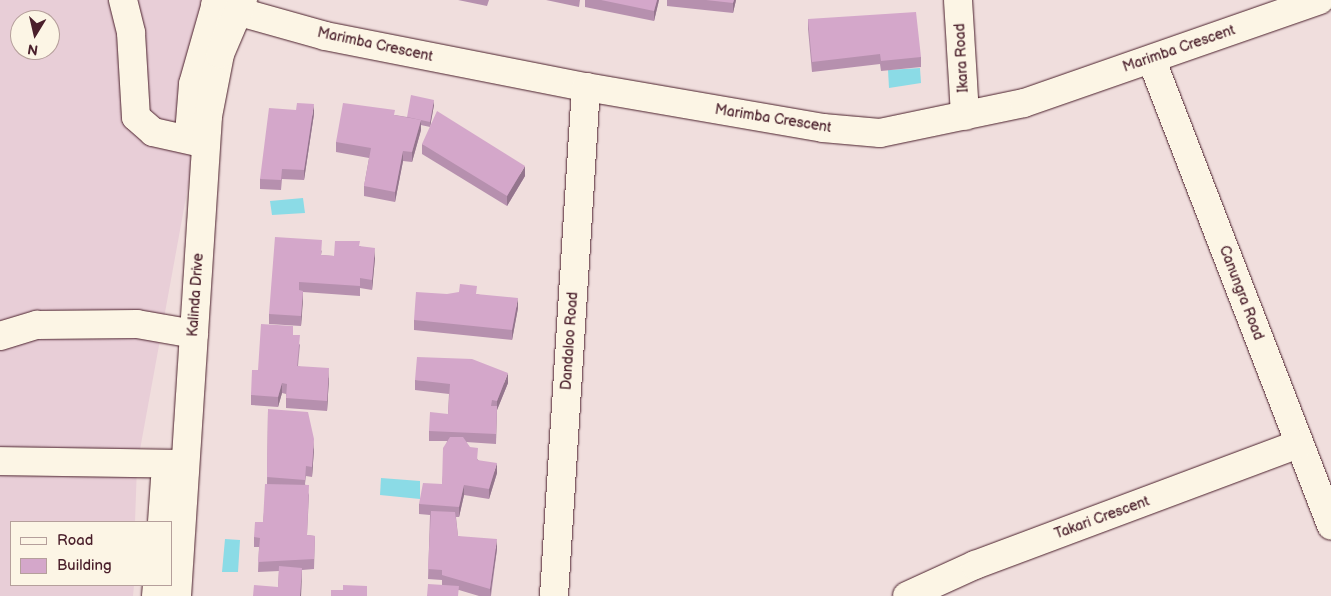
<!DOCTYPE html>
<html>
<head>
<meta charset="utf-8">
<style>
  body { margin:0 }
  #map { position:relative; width:1331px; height:596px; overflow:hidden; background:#f0dedd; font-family:"Balsamiq Sans",sans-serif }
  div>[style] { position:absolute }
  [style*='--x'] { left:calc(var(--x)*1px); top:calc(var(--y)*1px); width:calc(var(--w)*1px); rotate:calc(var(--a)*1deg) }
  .built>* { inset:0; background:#e8ced7 }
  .water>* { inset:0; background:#8bdbe6 }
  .roads { filter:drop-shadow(0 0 1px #4a1f2b) drop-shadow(0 0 1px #4a1f2b) }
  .minor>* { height:28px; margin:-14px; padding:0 14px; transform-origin:14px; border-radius:14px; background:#fcf5e5 }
  .wall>* { inset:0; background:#b690ae }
  .shaded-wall>* { inset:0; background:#94758d }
  .building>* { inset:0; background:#d4a7ca }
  span { translate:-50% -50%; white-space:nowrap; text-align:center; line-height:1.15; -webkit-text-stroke:5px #fcf5e5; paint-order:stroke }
  .street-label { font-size:14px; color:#4a1f2b }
  .legend { position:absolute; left:10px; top:521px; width:162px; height:65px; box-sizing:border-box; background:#fcf5e5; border:1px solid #b59f9b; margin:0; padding:6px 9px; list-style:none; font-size:15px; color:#4a1f2b }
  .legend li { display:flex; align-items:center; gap:10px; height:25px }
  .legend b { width:25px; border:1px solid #b59f9b }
  .north { position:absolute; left:10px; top:10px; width:50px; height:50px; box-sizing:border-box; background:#fcf5e5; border:1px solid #b59f9b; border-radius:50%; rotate:189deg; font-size:14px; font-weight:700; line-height:20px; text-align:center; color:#4a1f2b }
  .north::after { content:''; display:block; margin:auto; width:18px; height:22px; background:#4a1f2b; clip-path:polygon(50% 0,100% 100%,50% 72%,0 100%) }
</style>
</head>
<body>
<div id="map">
  <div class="built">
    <i style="clip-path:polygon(evenodd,0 0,222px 0,137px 466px,135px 522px,11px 522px,11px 585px,134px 585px,133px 596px,0 596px,0 0,20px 20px,50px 20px,50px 50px,20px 50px,20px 20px)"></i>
  </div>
  <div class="water">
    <i style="clip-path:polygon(920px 68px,921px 83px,889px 88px,888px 70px)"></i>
    <i style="clip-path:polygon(303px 198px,305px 213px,272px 215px,270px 201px)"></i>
    <i style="clip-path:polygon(381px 478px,420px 481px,420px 499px,380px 495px)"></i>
    <i style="clip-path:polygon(225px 539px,240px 540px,238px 572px,222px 572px)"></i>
  </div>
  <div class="roads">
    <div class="minor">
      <i style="--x:123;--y:0;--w:34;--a:76"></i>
      <i style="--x:131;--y:33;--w:84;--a:86.6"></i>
      <i style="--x:136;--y:117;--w:23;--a:41"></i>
      <i style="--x:153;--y:132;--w:54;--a:12.8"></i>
      <i style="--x:958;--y:0;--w:116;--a:86.5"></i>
      <i style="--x:215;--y:5;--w:114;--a:15.7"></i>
      <i style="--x:325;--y:36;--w:266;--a:11.1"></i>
      <i style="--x:586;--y:87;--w:241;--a:9.8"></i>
      <i style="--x:823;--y:128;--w:57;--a:5"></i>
      <i style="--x:880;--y:133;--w:147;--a:-11.8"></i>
      <i style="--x:1024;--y:103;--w:313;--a:-19.2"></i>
      <i style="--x:1152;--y:61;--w:498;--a:68.9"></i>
      <i style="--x:189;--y:134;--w:50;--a:-85.4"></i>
      <i style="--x:193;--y:84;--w:87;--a:-74.1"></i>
      <i style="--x:0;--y:336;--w:39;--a:-17"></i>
      <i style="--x:37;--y:325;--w:100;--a:-0.6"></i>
      <i style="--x:137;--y:324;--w:58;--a:10"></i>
      <i style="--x:0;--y:461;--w:185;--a:0.9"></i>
      <i style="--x:162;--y:522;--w:43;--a:-86"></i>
      <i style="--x:156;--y:596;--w:11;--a:-85"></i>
      <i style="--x:177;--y:596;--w:481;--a:-86.3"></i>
      <i style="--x:208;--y:116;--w:63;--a:-79"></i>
      <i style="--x:220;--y:54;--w:59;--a:-66.9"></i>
      <i style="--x:554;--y:596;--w:510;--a:-86.4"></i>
      <i style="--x:907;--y:596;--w:75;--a:-24.5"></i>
      <i style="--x:975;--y:565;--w:346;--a:-20.5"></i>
    </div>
  </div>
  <div class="wall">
    <i style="clip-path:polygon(458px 0,489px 0,487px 6px)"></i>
    <i style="clip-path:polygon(546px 0,580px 0,579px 7px)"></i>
    <i style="clip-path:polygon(585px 0,659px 0,654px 21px,585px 7px)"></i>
    <i style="clip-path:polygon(667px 0,736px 0,733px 13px,667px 6px)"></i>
    <i style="clip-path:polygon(808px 19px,921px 57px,921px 67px,881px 71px,880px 64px,812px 72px,808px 29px)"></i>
    <i style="clip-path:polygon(434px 105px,430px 127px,421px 125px,421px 130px,412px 162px,403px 161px,395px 202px,364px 196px,364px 186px,369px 158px,336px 152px,336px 142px,395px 115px,407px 117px)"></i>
    <i style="clip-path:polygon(314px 114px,304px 180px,282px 179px,281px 190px,260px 189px,260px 179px)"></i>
    <i style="clip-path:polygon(422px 144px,525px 176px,507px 206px,422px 154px)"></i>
    <i style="clip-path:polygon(360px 246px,375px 258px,372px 290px,360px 288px,360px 296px,303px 292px,301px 326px,269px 324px,269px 314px,322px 250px,321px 255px,334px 256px)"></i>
    <i style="clip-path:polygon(447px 294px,477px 294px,518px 308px,512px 340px,414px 330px,414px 320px)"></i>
    <i style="clip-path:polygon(293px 335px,300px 345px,298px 366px,329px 378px,327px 411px,286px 408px,286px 394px,282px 393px,278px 407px,251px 405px,251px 395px,258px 370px)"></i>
    <i style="clip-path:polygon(415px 380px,508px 383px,497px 410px,496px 444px,466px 442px,478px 460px,497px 473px,489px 499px,464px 495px,459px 517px,456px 517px,458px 536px,497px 549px,491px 596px,479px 596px,459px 590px,427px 596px,442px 585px,442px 580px,428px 579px,430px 515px,419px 514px,419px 504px,442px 484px,447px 441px,429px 441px,429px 431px,448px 414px,449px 394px,415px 390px)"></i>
    <i style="clip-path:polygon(268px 409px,314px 449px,312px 477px,306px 476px,305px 484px,309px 495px,307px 535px,315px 536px,314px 569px,302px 570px,301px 596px,253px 596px,278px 587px,279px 571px,258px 572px,259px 547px,254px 547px,254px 537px,263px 522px,267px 484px)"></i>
  </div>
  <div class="shaded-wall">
    <i style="clip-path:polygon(657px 0,659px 0,654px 21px,654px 11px)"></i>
    <i style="clip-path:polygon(734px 0,736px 0,733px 13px,733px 3px)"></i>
    <i style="clip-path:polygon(434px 100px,434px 105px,430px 127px,430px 122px)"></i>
    <i style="clip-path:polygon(314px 104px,314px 114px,304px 180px,304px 170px)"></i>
    <i style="clip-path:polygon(421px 120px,421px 130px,412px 162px,412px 152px)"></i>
    <i style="clip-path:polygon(403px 151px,403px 161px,395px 202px,395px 192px)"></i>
    <i style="clip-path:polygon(525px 166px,525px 176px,507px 206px,507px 196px)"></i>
    <i style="clip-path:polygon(375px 248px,375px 258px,372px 290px,372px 280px)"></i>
    <i style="clip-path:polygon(303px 291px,303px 301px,301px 326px,301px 316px)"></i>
    <i style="clip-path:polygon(518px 298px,518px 308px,512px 340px,512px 330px)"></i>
    <i style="clip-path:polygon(329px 368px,329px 378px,327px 411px,327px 401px)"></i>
    <i style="clip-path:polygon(508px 373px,508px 383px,497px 410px,496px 444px,497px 401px)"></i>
    <i style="clip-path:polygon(282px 383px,282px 393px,278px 407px,278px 397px)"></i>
    <i style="clip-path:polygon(314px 439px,314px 449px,312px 477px,312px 467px)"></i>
    <i style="clip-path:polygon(497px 463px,497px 473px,489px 499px,489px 489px)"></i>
    <i style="clip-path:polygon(464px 485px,464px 495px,459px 517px,459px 507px)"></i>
    <i style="clip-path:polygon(497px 539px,497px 549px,490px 596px,490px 589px)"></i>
    <i style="clip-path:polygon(302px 568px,301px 596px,300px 596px)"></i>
  </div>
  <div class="building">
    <i style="clip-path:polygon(601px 0,657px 0,654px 11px)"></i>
    <i style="clip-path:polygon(706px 0,734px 0,733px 3px)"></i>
    <i style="clip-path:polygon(916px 12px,921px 57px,881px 61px,880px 54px,812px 62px,808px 19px)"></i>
    <i style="clip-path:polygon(411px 95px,434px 100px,430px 122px,407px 117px)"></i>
    <i style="clip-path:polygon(297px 103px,314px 104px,304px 170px,282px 169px,281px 180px,260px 179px,269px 108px,296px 110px)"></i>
    <i style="clip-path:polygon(343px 103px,395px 110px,394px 115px,421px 120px,412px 152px,403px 151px,395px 192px,364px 186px,371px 148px,336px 142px)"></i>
    <i style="clip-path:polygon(437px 111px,525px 166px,507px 196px,422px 144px)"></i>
    <i style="clip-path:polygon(275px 237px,322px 240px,321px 255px,334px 256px,335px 241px,360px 241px,359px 246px,375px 248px,372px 280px,360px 278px,360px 286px,299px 282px,299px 290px,303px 291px,301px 316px,269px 314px)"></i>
    <i style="clip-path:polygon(460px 284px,477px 286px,476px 294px,518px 298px,512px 330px,414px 320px,416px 292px,447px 294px,459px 292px)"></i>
    <i style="clip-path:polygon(261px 324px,293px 326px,293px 335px,300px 335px,297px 366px,329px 368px,327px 401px,286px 398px,287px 384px,282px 383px,278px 397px,251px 395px,252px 370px,258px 370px)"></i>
    <i style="clip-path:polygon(417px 357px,472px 359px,508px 373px,497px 401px,492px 400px,491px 406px,497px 406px,496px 434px,429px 431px,430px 412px,448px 414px,450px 384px,415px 380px)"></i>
    <i style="clip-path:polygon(268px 409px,308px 412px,314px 439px,312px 467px,306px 466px,305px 480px,267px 477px)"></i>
    <i style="clip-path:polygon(450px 437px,463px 437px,470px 447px,478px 448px,477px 460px,497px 463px,489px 489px,464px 485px,459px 507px,419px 504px,423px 483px,442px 484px,443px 448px)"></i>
    <i style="clip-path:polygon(265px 484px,309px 485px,307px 535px,315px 536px,314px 559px,258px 562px,260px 538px,254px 537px,255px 522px,263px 522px)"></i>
    <i style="clip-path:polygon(431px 511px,455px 512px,458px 536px,497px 539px,490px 589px,442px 575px,442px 570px,428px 569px)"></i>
    <i style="clip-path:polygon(279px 566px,302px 568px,300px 596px,253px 596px,254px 585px,278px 587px)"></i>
    <i style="clip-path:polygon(428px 584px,459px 586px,458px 596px,462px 596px,427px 596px)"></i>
    <i style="clip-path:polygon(343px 585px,367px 586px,367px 596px,331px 596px,331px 590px,343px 590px)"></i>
  </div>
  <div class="street-label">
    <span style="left:375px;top:45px;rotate:12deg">Marimba Crescent</span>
    <span style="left:1179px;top:49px;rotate:-19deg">Marimba Crescent</span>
    <span style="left:962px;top:58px;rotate:-93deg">Ikara Road</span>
    <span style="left:773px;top:119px;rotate:9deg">Marimba Crescent</span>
    <span style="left:1241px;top:293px;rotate:69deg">Canungra Road</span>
    <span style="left:196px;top:295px;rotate:-86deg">Kalinda Drive</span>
    <span style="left:570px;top:341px;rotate:-86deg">Dandaloo Road</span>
    <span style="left:1102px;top:518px;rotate:-20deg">Takari Crescent</span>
  </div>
  <ul class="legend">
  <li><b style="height:6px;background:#fcf5e5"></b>Road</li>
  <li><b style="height:14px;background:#d4a7ca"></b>Building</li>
  </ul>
  <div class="north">N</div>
</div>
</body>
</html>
